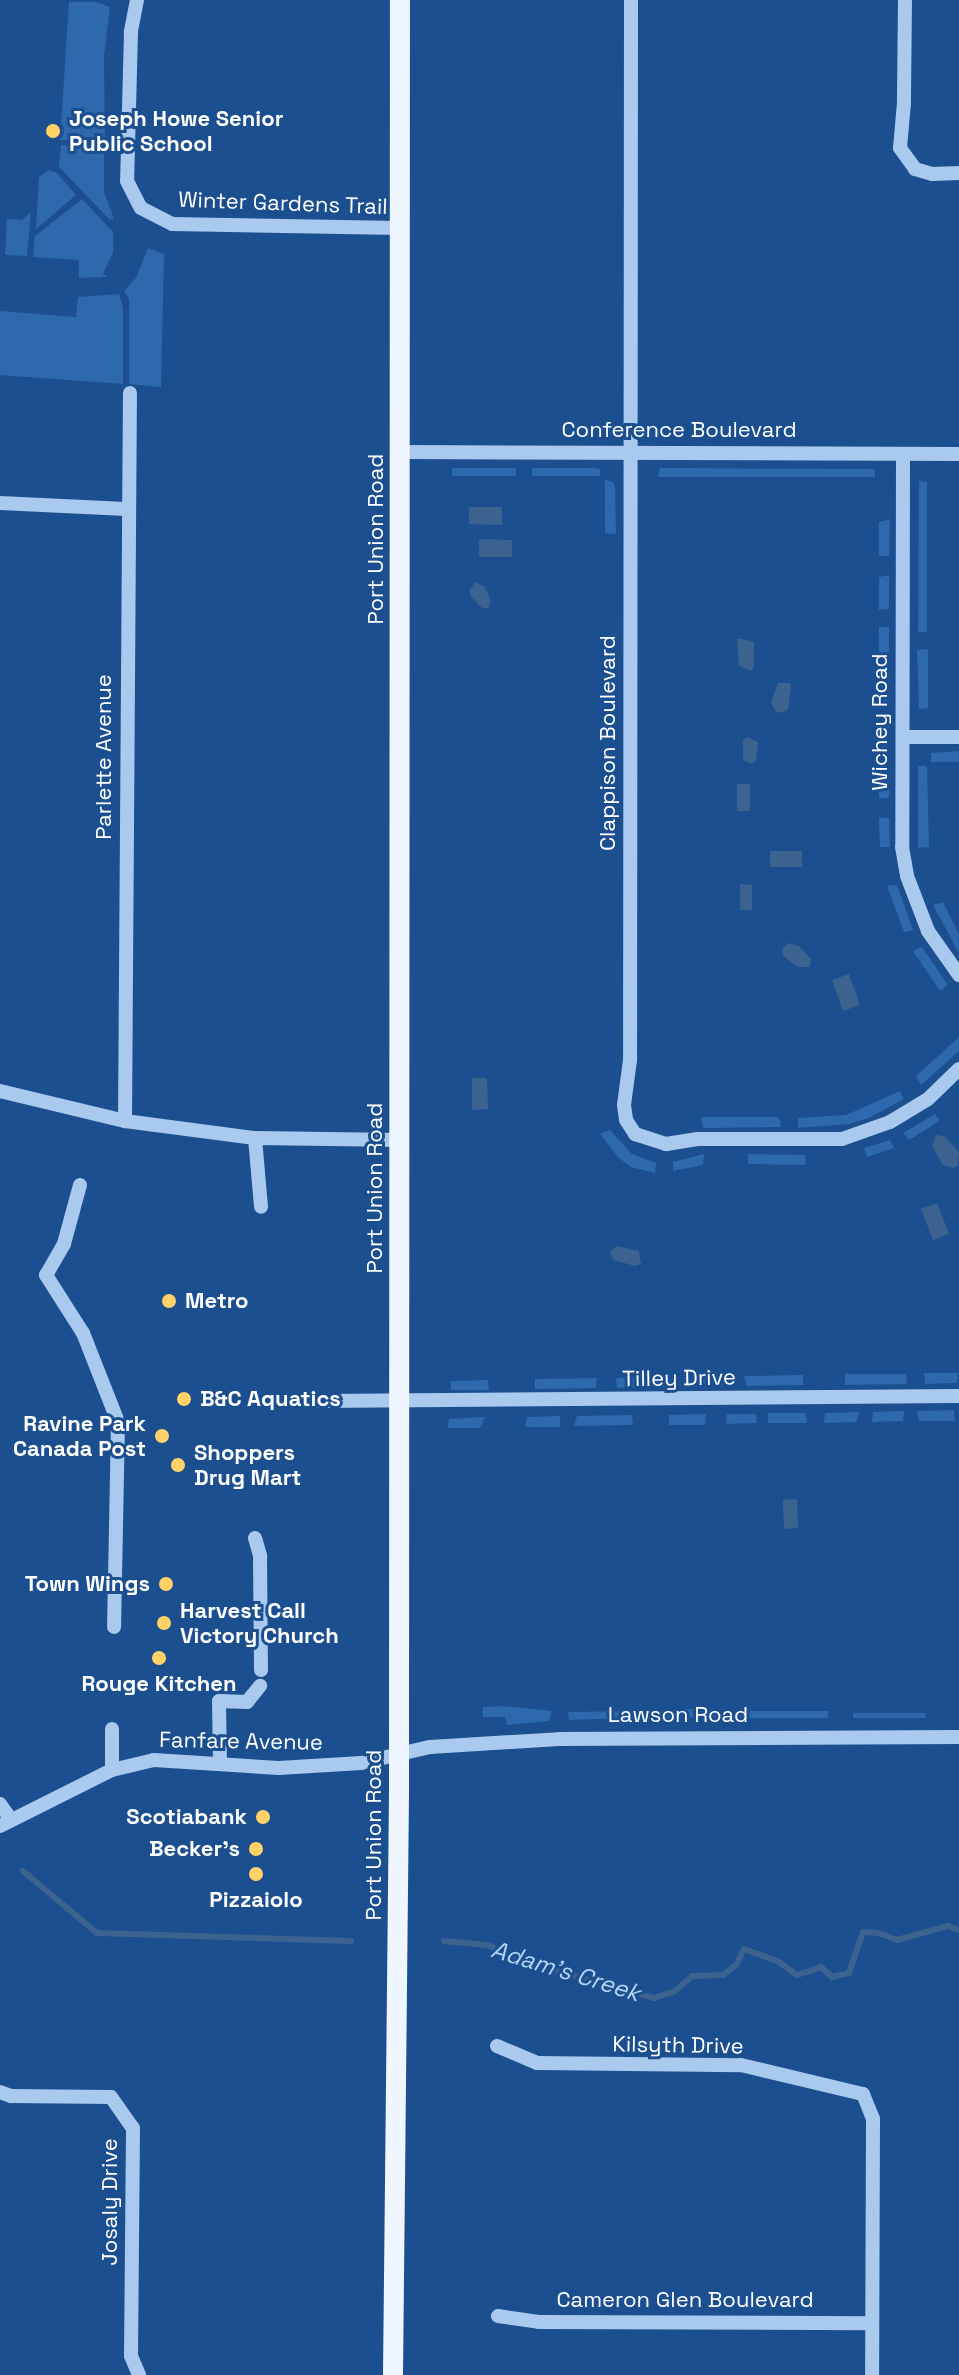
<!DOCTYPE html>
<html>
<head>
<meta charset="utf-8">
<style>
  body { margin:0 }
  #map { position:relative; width:959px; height:2375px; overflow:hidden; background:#1b4f8f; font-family:"Space Grotesk",sans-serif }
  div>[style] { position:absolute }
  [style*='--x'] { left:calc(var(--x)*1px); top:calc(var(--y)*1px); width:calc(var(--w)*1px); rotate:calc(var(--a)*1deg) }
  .green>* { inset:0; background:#2e69ad }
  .water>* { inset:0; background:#3c6290 }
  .stream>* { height:6px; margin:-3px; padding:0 3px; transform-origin:3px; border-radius:3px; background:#3c6290 }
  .minor>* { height:14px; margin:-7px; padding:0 7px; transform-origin:7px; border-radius:7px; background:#a9c9ee }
  .major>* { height:20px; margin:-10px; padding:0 10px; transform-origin:10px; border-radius:10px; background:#f0f6ff }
  .dots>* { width:22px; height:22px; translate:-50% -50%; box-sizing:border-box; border:4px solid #1b4f8f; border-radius:50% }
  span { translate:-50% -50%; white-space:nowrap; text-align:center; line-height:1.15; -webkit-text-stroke:6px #1b4f8f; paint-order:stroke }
  .poi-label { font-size:22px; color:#fff; font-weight:700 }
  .left { translate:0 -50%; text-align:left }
  .right { translate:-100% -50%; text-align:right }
  .street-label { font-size:22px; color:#fff }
  .water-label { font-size:24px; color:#b5d3f5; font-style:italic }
</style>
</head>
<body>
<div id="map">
  <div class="green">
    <i style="clip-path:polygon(69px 2px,96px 2px,110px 7px,104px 56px,105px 143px,60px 140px)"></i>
    <i style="clip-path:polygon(61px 145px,104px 147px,104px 192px,114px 219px,110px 220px,59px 167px)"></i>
    <i style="clip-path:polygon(49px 170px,57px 173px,76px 195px,36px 229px,39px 177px)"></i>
    <i style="clip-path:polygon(82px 199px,113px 232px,113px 252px,103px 274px,108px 277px,79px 278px,79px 260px,33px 257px,35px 236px)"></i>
    <i style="clip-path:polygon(31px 212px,27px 256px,5px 255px,7px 219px,22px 220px)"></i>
    <i style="clip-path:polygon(148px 248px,164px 254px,161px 387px,129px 384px,129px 299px,124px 291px,136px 278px)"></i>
    <i style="clip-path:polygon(119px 294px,123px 308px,123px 384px,0 375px,0 311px,76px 317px,78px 297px)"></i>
    <i style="clip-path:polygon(452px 468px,516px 468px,516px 476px,452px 476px)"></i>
    <i style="clip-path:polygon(532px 468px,595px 468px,600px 469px,600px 476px,532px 476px)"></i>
    <i style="clip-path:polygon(660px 468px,870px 469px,875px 470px,875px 477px,658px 477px)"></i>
    <i style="clip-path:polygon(605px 480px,613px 482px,615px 486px,616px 534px,605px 533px)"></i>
    <i style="clip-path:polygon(919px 481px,927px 482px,927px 632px,918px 632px)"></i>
    <i style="clip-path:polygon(890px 519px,889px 556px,879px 556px,879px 522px)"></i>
    <i style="clip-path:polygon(889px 575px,889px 609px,879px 610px,879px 577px)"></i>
    <i style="clip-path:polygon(879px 627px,889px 627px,889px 657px,879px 656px)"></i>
    <i style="clip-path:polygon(928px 649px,928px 708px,919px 709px,917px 650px)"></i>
    <i style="clip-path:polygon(878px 676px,889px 677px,889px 703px,879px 703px)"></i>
    <i style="clip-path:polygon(878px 721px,889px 722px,889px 750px,879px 751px)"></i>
    <i style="clip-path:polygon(959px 751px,959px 762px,931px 762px,931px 753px)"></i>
    <i style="clip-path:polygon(918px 766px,927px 766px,929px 847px,918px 848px)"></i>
    <i style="clip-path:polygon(879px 769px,890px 769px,889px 798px,879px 798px)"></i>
    <i style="clip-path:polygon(879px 818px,889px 818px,890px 847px,880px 847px)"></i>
    <i style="clip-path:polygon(897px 885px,913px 930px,904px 932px,887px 886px)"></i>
    <i style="clip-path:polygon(943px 902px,959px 935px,959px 953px,933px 905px)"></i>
    <i style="clip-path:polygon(922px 947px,948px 985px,940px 991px,913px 951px)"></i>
    <i style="clip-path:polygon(959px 1037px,959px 1051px,921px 1085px,916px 1076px)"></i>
    <i style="clip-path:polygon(900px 1091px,904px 1099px,869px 1118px,849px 1124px,798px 1128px,798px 1118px,846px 1115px)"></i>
    <i style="clip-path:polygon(935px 1114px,940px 1120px,927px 1129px,909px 1140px,903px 1133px)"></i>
    <i style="clip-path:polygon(701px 1117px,779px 1117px,781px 1127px,703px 1128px)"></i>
    <i style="clip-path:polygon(610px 1130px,632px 1154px,656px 1163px,655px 1173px,631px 1167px,619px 1158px,600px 1134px)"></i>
    <i style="clip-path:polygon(890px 1140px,894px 1148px,867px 1157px,864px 1148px)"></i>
    <i style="clip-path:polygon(704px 1154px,703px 1165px,673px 1171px,673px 1162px)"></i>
    <i style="clip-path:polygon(748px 1154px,805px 1155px,806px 1165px,748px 1164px)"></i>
    <i style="clip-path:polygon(924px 1373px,958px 1373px,957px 1383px,925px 1384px)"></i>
    <i style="clip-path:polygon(845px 1374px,906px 1374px,907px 1379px,906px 1384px,845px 1385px)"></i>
    <i style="clip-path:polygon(803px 1375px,803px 1385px,747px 1386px,744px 1376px)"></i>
    <i style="clip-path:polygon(723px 1376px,723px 1386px,696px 1387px,693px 1377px)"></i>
    <i style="clip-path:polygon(651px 1377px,650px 1388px,617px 1388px,616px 1378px)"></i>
    <i style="clip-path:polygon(597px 1378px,596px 1388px,535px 1389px,535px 1379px)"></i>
    <i style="clip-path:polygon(488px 1380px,489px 1390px,451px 1390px,451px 1381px)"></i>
    <i style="clip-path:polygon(954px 1410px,955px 1421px,919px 1421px,917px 1411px)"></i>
    <i style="clip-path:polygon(904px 1411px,903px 1421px,872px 1422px,873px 1412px)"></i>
    <i style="clip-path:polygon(860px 1412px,856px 1422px,824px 1423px,825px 1413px)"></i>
    <i style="clip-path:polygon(768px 1413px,806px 1413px,807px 1423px,768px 1423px)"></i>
    <i style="clip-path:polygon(706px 1414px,705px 1425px,669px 1425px,669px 1415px)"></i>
    <i style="clip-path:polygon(727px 1414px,756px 1414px,757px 1423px,726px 1424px)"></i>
    <i style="clip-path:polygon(632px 1415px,633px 1425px,574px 1426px,577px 1416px)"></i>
    <i style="clip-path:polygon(560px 1416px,560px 1427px,525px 1427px,527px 1417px)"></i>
    <i style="clip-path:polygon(485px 1417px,480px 1428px,448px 1428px,449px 1419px)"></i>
    <i style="clip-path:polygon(502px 1706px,552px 1711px,549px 1721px,507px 1725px,505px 1717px,483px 1717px,483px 1707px)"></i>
    <i style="clip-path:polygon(715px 1708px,717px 1717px,663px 1718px,662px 1710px)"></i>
    <i style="clip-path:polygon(649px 1711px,649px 1717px,569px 1720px,568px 1712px)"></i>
    <i style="clip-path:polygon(728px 1711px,828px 1711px,828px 1718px,731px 1718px)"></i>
    <i style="clip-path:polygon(853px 1713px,926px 1713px,925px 1718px,853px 1718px)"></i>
  </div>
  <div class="water">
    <i style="clip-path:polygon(469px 507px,502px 507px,502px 525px,469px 524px)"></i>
    <i style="clip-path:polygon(479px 539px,512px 540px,512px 557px,479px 557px)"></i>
    <i style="clip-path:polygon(475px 582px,485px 587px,491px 602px,488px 608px,482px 608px,472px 598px,469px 591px)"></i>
    <i style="clip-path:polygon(737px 638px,754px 642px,754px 667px,751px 671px,739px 666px)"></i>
    <i style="clip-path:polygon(778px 683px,790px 683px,791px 686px,788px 709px,782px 713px,775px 711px,771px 702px)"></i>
    <i style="clip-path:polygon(747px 737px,758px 742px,756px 761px,752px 764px,743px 760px,743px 740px)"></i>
    <i style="clip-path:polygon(737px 784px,750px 784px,750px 811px,737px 811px)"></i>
    <i style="clip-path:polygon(770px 851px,802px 851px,802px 867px,770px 867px)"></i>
    <i style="clip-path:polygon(740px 884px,752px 885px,752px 910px,740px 910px)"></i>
    <i style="clip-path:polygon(788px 943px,799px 946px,811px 959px,810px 967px,798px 967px,783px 956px,782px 950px)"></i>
    <i style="clip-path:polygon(849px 974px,860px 1005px,843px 1011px,832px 980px)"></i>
    <i style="clip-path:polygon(472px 1078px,487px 1078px,488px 1109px,472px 1110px)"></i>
    <i style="clip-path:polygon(936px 1135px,944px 1136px,959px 1152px,958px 1165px,954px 1168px,943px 1165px,932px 1146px)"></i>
    <i style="clip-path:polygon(937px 1203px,949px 1234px,933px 1240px,921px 1209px)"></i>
    <i style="clip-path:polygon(617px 1246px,639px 1251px,641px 1264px,635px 1266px,613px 1260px,610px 1251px)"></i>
    <i style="clip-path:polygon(797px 1499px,798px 1528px,784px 1529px,783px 1500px)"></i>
  </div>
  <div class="stream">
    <i style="--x:23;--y:1871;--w:97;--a:40"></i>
    <i style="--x:97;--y:1933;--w:254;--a:1.8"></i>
    <i style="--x:444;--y:1941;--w:43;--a:5.3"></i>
    <i style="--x:487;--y:1945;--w:54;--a:21.8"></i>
    <i style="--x:537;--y:1965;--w:122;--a:15.8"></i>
    <i style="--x:654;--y:1998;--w:22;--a:-18"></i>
    <i style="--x:675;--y:1991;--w:23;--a:-41"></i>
    <i style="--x:692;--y:1976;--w:31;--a:-2"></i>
    <i style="--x:723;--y:1975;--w:16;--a:-38"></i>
    <i style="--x:736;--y:1965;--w:18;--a:-63"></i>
    <i style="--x:744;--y:1949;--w:37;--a:20"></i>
    <i style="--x:779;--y:1962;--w:22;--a:36"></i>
    <i style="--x:797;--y:1975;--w:25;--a:-18"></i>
    <i style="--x:821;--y:1967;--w:15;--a:42"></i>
    <i style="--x:832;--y:1977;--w:17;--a:-13"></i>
    <i style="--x:849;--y:1973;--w:43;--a:-71.1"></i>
    <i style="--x:863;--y:1932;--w:16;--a:4"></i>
    <i style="--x:879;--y:1933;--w:19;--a:21"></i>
    <i style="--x:897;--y:1940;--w:53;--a:-15.4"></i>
    <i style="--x:948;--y:1926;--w:12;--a:20"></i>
  </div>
  <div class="minor">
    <i style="--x:137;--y:0;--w:33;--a:101"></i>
    <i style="--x:131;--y:32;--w:149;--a:91.5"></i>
    <i style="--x:127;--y:181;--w:30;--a:63"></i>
    <i style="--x:141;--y:208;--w:35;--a:27"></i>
    <i style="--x:172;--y:224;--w:227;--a:1"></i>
    <i style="--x:631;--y:0;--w:1060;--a:90.05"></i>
    <i style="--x:630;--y:1060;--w:45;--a:97.6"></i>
    <i style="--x:624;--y:1105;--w:15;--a:82"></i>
    <i style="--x:626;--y:1120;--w:17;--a:57"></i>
    <i style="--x:635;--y:1134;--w:33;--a:18"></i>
    <i style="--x:666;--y:1144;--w:32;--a:-9"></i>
    <i style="--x:698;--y:1139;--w:144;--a:0"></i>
    <i style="--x:842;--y:1139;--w:51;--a:-19.5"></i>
    <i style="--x:890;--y:1122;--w:44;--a:-31.2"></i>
    <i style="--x:928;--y:1099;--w:43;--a:-44.1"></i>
    <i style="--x:905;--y:0;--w:103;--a:90.6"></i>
    <i style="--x:904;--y:103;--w:45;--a:95.1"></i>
    <i style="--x:900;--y:148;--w:26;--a:54"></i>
    <i style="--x:915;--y:169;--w:18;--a:16"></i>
    <i style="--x:932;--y:174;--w:27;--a:-2"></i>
    <i style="--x:400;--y:452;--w:559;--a:0.2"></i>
    <i style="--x:903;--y:454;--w:393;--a:90.1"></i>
    <i style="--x:902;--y:847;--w:29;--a:80"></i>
    <i style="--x:907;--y:876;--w:59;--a:69.1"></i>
    <i style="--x:928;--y:931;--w:54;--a:54.8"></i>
    <i style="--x:0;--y:503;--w:126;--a:2.7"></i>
    <i style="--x:904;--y:737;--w:55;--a:0"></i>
    <i style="--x:0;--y:1091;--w:129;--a:13.5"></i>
    <i style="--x:125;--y:1121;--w:131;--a:7.5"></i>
    <i style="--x:255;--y:1138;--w:144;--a:0.8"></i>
    <i style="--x:125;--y:1121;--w:728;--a:-89.61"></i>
    <i style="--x:255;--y:1138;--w:69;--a:85"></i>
    <i style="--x:80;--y:1185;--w:61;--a:105.2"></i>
    <i style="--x:64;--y:1244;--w:36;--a:120"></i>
    <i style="--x:46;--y:1275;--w:69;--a:57.5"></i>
    <i style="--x:83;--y:1333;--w:96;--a:68.5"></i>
    <i style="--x:118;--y:1422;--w:205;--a:91.1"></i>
    <i style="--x:319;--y:1401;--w:640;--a:-0.45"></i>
    <i style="--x:255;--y:1538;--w:19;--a:74"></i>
    <i style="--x:260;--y:1556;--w:114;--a:89.5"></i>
    <i style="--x:220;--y:1764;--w:63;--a:-90.9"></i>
    <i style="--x:219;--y:1701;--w:28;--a:2"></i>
    <i style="--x:247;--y:1702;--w:21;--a:-51"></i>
    <i style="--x:112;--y:1770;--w:41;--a:-90"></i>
    <i style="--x:0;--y:1804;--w:19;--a:55"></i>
    <i style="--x:0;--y:1826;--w:125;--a:-26.6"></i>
    <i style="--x:112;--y:1770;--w:43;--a:-13.4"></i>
    <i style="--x:154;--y:1760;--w:125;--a:3.7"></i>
    <i style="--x:279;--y:1768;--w:82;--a:-3.5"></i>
    <i style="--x:361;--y:1763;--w:71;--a:-13.1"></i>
    <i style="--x:430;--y:1747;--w:129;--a:-3.5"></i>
    <i style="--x:559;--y:1739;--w:400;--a:-0.3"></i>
    <i style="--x:497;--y:2046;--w:43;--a:23"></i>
    <i style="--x:537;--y:2063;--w:204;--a:0.6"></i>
    <i style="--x:741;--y:2065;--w:125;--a:13.4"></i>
    <i style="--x:863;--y:2094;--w:27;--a:68"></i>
    <i style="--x:873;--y:2119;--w:256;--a:90.2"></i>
    <i style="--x:0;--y:2092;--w:12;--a:20"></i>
    <i style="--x:11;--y:2096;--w:100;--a:0.6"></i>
    <i style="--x:111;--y:2097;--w:38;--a:55"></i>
    <i style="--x:133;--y:2128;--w:228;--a:90.5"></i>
    <i style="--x:131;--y:2356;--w:21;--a:67"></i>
    <i style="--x:498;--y:2316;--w:41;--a:8.3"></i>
    <i style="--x:539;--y:2322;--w:333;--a:0.2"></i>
  </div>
  <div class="major">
    <i style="--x:393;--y:2375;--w:579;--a:-89.41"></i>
    <i style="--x:399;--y:1796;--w:1796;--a:-89.97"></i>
  </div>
  <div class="dots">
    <i style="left:53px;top:131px;background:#ffd166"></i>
    <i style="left:169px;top:1301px;background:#ffd166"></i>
    <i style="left:184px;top:1399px;background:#ffd166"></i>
    <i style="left:162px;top:1436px;background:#ffd166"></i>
    <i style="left:178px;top:1465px;background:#ffd166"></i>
    <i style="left:166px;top:1584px;background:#ffd166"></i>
    <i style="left:164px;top:1623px;background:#ffd166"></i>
    <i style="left:159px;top:1658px;background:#ffd166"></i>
    <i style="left:263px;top:1817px;background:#ffd166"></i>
    <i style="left:256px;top:1849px;background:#ffd166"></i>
    <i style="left:256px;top:1874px;background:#ffd166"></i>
  </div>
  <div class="poi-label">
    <span class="left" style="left:69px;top:131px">Joseph Howe Senior<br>Public School</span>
    <span class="left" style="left:185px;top:1301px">Metro</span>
    <span class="left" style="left:200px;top:1399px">B&amp;C Aquatics</span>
    <span class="right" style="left:146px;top:1436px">Ravine Park<br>Canada Post</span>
    <span class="left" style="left:194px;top:1465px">Shoppers<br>Drug Mart</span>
    <span class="right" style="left:150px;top:1584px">Town Wings</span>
    <span class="left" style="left:180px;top:1623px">Harvest Call<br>Victory Church</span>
    <span style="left:159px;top:1684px">Rouge Kitchen</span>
    <span class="right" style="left:247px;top:1817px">Scotiabank</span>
    <span class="right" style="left:240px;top:1849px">Becker's</span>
    <span style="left:256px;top:1900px">Pizzaiolo</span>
  </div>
  <div class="street-label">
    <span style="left:283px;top:203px;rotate:2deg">Winter Gardens Trail</span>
    <span style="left:679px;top:430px">Conference Boulevard</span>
    <span style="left:376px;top:539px;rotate:-90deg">Port Union Road</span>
    <span style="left:880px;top:722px;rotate:-90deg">Wichey Road</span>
    <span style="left:608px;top:743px;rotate:-90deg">Clappison Boulevard</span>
    <span style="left:104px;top:757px;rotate:-90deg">Parlette Avenue</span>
    <span style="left:375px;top:1188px;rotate:-90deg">Port Union Road</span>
    <span style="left:679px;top:1378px;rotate:-1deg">Tilley Drive</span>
    <span style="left:678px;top:1715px">Lawson Road</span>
    <span style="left:241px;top:1741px;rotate:1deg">Fanfare Avenue</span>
    <span style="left:374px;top:1835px;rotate:-90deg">Port Union Road</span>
    <span style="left:678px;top:2045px;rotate:1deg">Kilsyth Drive</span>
    <span style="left:110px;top:2202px;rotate:-90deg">Josaly Drive</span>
    <span style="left:685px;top:2300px">Cameron Glen Boulevard</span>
  </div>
  <div class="water-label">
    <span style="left:566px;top:1971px;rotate:17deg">Adam's Creek</span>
  </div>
</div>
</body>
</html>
